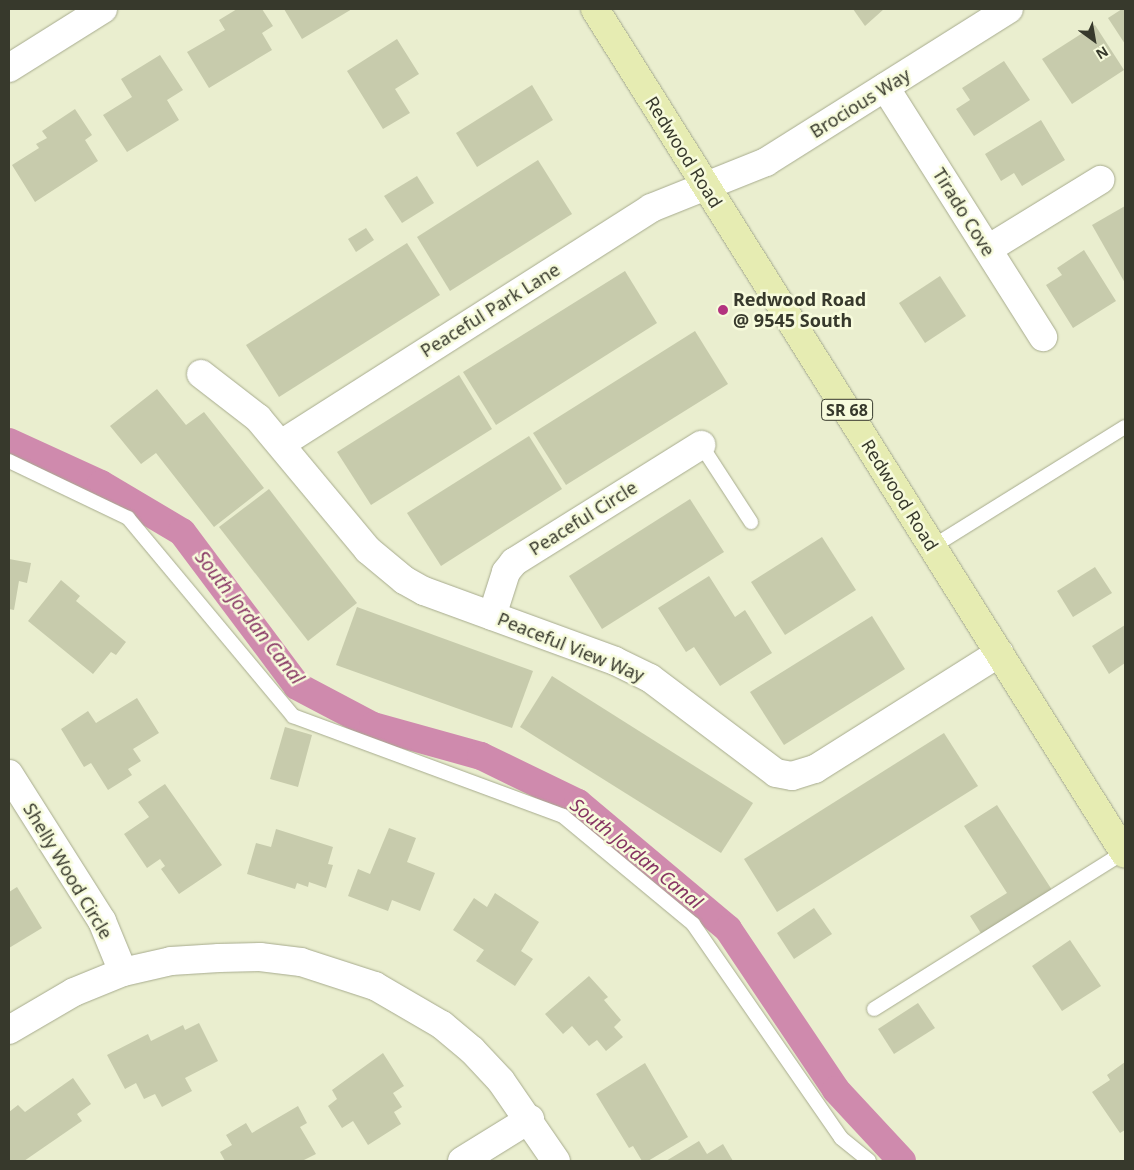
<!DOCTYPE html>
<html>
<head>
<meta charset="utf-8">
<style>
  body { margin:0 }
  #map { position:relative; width:1134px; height:1170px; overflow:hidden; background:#eaeecf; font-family:"Noto Sans",sans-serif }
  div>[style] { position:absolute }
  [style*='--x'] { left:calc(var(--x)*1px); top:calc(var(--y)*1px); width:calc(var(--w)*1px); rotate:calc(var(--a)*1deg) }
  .canal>* { height:28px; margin:-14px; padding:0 14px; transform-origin:14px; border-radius:14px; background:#cf8aad }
  .building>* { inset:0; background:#c7cbac }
  .roads { filter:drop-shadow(0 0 1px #a7ab8e) drop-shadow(0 0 1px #a7ab8e) }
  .service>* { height:14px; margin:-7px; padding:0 7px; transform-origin:7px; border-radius:7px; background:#fff }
  .minor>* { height:28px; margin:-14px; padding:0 14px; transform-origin:14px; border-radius:14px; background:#fff }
  .primary>* { height:28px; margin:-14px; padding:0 14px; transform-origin:14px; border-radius:14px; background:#e6ecb2 }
  .dots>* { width:14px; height:14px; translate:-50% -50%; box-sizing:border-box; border:2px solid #f7fbdc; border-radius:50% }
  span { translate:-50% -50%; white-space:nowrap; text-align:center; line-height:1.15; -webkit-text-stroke:5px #f7fbdc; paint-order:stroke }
  .shield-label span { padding:1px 4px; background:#f7fbdc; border:1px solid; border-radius:4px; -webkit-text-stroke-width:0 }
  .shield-label { font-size:16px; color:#37392c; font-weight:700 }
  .street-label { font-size:18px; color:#37392c }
  .poi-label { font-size:18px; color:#37392c; font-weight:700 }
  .left { translate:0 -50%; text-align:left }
  .water-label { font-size:19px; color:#873563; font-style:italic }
  .frame { position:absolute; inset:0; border:10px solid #37392c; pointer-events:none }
  .north { position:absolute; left:1069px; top:15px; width:50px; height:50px; -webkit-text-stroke:4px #f7fbdc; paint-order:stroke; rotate:148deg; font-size:14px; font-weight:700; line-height:20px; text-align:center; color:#37392c }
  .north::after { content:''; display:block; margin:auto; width:18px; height:22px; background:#37392c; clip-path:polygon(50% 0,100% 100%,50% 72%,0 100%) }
</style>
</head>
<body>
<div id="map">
  <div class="canal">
    <i style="--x:9;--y:442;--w:101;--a:24.5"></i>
    <i style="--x:101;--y:484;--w:94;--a:30.7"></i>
    <i style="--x:182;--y:532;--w:192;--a:53.2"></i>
    <i style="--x:297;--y:686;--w:86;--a:27.8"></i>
    <i style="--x:373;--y:726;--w:112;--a:15.5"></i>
    <i style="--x:481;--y:756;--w:108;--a:25.9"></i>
    <i style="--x:578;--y:803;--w:196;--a:40"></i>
    <i style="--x:728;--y:929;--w:194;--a:56.1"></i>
    <i style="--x:836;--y:1090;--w:97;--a:47.1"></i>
  </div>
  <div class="building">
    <i style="clip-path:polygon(237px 9px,262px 9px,273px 26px,262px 33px,272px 50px,209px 88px,187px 52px,225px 30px,219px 20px)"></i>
    <i style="clip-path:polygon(284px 9px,352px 9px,302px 39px)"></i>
    <i style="clip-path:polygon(853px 9px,884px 9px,865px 26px)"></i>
    <i style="clip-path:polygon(1122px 9px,1125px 9px,1125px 44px,1108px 18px)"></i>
    <i style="clip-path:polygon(1095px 25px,1124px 70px,1072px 104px,1042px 59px)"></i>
    <i style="clip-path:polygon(397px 39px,419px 74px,395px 89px,410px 113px,383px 129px,347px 71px)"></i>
    <i style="clip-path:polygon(160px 55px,183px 90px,167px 100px,179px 120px,127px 152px,103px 115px,132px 97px,121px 79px)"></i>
    <i style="clip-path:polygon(1004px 61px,1030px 100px,974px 136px,956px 109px,970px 100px,962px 88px)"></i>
    <i style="clip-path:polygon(532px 85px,553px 120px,477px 167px,456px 133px)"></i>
    <i style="clip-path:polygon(75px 109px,92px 135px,85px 140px,98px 161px,35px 202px,12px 165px,39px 148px,36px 144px,47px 138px,42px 131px)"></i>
    <i style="clip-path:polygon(1041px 120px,1065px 160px,1022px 186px,1014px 173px,1001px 181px,985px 154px)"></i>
    <i style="clip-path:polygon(538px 160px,572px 214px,450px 291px,417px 237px)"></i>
    <i style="clip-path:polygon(417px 176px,434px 203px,402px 223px,384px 196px)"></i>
    <i style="clip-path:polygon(1125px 206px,1125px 283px,1092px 225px)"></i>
    <i style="clip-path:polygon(366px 228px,374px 240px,356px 252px,348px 239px)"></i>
    <i style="clip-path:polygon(407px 243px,440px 295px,279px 397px,246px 345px)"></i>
    <i style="clip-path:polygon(1084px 250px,1116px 301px,1073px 328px,1046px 285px,1062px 275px,1057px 268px)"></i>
    <i style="clip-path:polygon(625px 271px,657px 323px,496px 425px,463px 372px)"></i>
    <i style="clip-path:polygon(940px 276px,966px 316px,925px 343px,899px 303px)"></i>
    <i style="clip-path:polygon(695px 331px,728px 384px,566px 485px,533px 433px)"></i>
    <i style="clip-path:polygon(459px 375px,492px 429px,371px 505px,337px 452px)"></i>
    <i style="clip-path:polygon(157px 389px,186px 425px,204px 412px,264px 488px,214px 527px,156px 453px,141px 464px,110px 426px)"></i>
    <i style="clip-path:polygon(529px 436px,562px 489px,441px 566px,407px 513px)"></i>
    <i style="clip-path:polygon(269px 489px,357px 603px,308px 641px,219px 527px)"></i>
    <i style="clip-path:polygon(690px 499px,724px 552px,602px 629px,569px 576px)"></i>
    <i style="clip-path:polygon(822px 537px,856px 590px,785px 635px,751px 582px)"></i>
    <i style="clip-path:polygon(9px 559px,31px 563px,27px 583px,19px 581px,14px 610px,9px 609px)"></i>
    <i style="clip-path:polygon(1095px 567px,1112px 593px,1073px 617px,1057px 591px)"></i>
    <i style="clip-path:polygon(709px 576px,735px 617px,745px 610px,772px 653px,720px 686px,694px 647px,686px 652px,658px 608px)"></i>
    <i style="clip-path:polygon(61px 580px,80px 596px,76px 601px,126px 642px,116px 655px,111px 652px,93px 674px,28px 621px)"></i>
    <i style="clip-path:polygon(357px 607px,533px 671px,512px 728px,336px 665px)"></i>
    <i style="clip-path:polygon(872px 616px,905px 669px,784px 745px,750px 692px)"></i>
    <i style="clip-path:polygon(1125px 625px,1125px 663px,1109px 674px,1092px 646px)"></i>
    <i style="clip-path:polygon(552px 676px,753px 803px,721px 853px,520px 727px)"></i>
    <i style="clip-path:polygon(137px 698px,159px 733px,133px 749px,141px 761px,128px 769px,132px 775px,108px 790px,91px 763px,84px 767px,61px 729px,88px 711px,96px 723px)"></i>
    <i style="clip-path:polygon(285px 727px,312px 735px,298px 787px,270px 779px)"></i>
    <i style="clip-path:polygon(944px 733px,978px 786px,777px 912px,744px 859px)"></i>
    <i style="clip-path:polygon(165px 784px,222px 865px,179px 894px,161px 869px,165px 866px,160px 859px,147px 868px,124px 834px,149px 817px,138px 802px)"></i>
    <i style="clip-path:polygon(997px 805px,1052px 890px,982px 935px,970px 916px,1007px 893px,964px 826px)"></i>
    <i style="clip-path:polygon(389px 828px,416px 838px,407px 862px,435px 873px,420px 911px,392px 900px,388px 911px,348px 896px,358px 869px,370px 874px)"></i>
    <i style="clip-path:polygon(276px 829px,333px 847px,328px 864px,333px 865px,326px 888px,309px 882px,308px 887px,297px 883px,295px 889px,247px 874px,256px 843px,271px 847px)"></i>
    <i style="clip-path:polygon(17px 887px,42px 928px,9px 948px,9px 892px)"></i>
    <i style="clip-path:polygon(495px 893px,539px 922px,521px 951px,533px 959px,515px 986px,476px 961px,484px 950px,453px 930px,474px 898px,487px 907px)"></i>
    <i style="clip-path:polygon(814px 908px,832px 934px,794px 959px,777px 933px)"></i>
    <i style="clip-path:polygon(1070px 940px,1101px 986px,1062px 1011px,1032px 966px)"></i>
    <i style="clip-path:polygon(589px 976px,608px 997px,604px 1000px,621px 1020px,614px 1027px,623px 1037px,606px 1051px,597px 1040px,589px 1046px,572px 1026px,563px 1034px,545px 1014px)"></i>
    <i style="clip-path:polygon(918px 1003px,935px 1028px,894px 1054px,878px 1029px)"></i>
    <i style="clip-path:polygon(199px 1023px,218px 1061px,185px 1078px,192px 1091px,162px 1107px,155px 1094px,144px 1099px,136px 1083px,125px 1089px,107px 1055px,148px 1034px,151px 1041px,183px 1025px,185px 1030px)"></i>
    <i style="clip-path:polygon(383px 1053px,404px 1086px,393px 1093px,402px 1107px,394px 1112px,401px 1124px,368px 1145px,353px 1121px,342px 1128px,328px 1106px,337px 1099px,332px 1090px)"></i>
    <i style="clip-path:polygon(1125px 1062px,1125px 1130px,1120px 1133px,1092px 1092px,1110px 1080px,1107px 1075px)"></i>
    <i style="clip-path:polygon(645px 1063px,688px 1137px,648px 1161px,642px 1161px,633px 1146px,629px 1148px,596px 1094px)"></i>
    <i style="clip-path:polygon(73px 1078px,91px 1104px,77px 1114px,82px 1121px,24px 1161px,9px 1161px,9px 1112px,18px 1105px,25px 1112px)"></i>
    <i style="clip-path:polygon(298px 1106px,307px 1123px,300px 1127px,316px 1154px,302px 1161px,225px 1161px,220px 1152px,232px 1145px,226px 1135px,246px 1123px,252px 1133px)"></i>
    <i style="clip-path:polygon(699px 1141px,707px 1154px,723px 1144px,733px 1161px,666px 1161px)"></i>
  </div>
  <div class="roads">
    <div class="service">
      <i style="--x:701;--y:445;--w:92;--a:57"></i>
      <i style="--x:9;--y:461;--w:132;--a:25.6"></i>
      <i style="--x:128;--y:518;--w:258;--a:50.2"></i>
      <i style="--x:293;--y:716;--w:288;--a:20.3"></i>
      <i style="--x:563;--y:816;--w:169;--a:39.7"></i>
      <i style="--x:693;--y:924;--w:260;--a:55.3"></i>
      <i style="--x:841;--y:1138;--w:36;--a:39"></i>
      <i style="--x:932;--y:547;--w:227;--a:-31.9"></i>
      <i style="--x:874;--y:1009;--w:295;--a:-32.1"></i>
    </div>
    <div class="minor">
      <i style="--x:9;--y:68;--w:111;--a:-32.1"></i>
      <i style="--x:885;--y:87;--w:296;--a:57.7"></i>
      <i style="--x:988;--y:249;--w:132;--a:-31.6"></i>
      <i style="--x:201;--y:374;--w:72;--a:37.7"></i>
      <i style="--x:258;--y:418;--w:172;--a:50.2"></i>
      <i style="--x:368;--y:550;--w:47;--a:39.8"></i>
      <i style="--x:404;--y:580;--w:23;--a:29"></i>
      <i style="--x:424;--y:591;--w:203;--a:20.1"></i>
      <i style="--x:615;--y:661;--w:39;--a:26"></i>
      <i style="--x:650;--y:678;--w:158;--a:37"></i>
      <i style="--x:776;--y:773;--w:16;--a:11"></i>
      <i style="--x:792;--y:776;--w:24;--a:-17"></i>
      <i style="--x:815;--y:769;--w:218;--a:-32.2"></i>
      <i style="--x:281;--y:444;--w:439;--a:-32.5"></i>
      <i style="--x:651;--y:208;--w:124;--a:-21.8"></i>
      <i style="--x:766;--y:162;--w:287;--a:-32.2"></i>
      <i style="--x:492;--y:616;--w:46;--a:-72.3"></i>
      <i style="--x:506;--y:572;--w:13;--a:-51"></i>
      <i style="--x:514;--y:562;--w:221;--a:-32"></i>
      <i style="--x:9;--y:774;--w:174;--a:57.7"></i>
      <i style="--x:102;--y:921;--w:55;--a:67.6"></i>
      <i style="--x:9;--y:1030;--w:75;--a:-30.3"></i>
      <i style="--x:74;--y:992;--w:53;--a:-22.2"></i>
      <i style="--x:123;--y:972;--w:49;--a:-12.9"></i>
      <i style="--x:171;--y:961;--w:48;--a:-3.6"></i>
      <i style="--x:219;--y:958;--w:41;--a:-1.4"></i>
      <i style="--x:260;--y:957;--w:41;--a:7"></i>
      <i style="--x:301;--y:962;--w:78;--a:18"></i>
      <i style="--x:375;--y:986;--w:78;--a:30.2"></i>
      <i style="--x:442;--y:1025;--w:39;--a:40"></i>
      <i style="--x:472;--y:1050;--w:42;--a:46.9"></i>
      <i style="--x:501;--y:1081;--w:97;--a:55.5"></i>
      <i style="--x:462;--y:1161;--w:80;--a:-31.7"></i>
    </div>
    <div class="primary">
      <i style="--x:595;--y:9;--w:997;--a:57.9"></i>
    </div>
  </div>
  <div class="dots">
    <i style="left:723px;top:310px;background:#b3337f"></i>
  </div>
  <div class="shield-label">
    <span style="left:847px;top:410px">SR 68</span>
  </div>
  <div class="street-label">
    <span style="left:860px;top:103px;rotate:-32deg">Brocious Way</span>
    <span style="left:684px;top:152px;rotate:58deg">Redwood Road</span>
    <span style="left:964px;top:212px;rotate:58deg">Tirado Cove</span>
    <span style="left:490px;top:310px;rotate:-32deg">Peaceful Park Lane</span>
    <span style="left:900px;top:495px;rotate:58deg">Redwood Road</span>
    <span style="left:583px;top:518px;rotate:-32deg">Peaceful Circle</span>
    <span style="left:571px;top:647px;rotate:22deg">Peaceful View Way</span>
    <span style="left:68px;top:871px;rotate:59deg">Shelly Wood Circle</span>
  </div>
  <div class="poi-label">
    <span class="left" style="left:733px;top:310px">Redwood Road<br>@ 9545 South</span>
  </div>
  <div class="water-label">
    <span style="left:249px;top:618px;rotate:52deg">South Jordan Canal</span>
    <span style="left:636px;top:854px;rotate:39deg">South Jordan Canal</span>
  </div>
  <div class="frame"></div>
  <div class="north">N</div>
</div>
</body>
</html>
